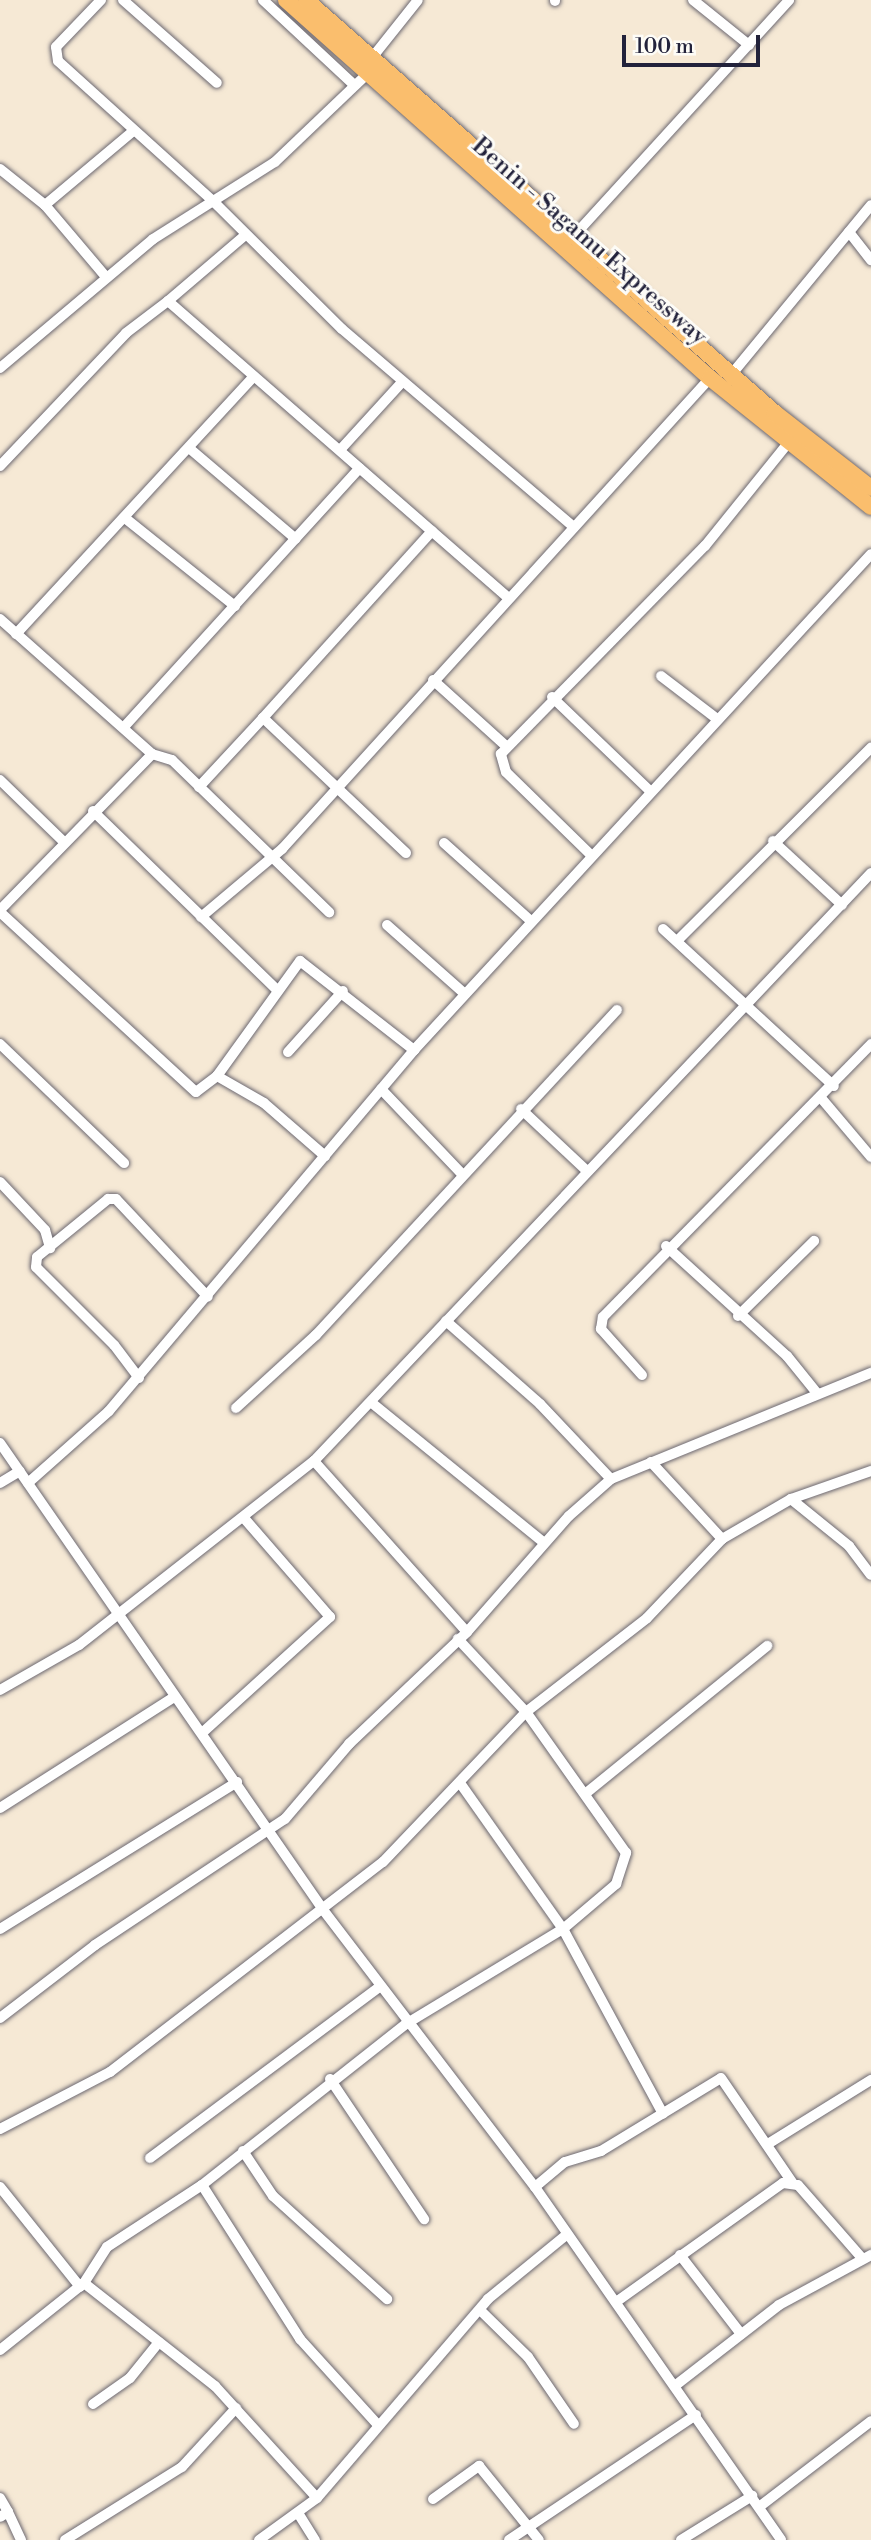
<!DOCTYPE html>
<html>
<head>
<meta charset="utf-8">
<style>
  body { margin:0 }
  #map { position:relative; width:871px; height:2540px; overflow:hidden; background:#f6e9d5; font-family:"Libre Bodoni",serif }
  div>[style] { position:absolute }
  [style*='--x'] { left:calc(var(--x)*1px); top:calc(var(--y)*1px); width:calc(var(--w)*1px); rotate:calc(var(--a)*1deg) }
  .roads { filter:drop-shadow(0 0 2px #6c6871) drop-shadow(0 0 2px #6c6871) }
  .minor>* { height:10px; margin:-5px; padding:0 5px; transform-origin:5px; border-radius:5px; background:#fff }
  .highway>* { height:16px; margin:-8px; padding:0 8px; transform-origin:8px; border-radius:8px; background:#fabe6d }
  span { translate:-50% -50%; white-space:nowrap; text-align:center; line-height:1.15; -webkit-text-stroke:6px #fdfcf7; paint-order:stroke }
  .street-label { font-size:24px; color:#22223b }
  .scale { position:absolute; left:622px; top:35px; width:138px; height:32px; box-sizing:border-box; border:4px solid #22223b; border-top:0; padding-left:9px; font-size:21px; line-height:24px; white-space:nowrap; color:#22223b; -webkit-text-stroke:5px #fdfcf7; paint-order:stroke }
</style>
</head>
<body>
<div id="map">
  <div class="roads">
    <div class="minor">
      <i style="--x:101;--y:0;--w:65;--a:133.8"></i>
      <i style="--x:56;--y:47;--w:14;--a:82"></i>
      <i style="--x:58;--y:61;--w:212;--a:42.1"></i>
      <i style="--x:215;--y:203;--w:179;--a:44.8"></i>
      <i style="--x:342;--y:329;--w:304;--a:40.5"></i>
      <i style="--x:123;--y:0;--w:125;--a:41.4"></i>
      <i style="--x:263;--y:0;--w:125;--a:43"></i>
      <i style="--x:693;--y:0;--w:72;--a:38.8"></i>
      <i style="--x:555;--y:1;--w:1;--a:-90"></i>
      <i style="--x:371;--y:59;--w:75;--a:-51.5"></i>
      <i style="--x:0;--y:169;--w:58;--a:38.7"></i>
      <i style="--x:45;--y:205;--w:94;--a:49.7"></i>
      <i style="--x:45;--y:205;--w:114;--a:-40"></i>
      <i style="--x:849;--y:232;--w:36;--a:52"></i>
      <i style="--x:243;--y:237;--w:99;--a:139.5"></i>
      <i style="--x:168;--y:301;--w:452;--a:41.1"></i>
      <i style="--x:572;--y:238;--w:322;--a:-47.6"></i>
      <i style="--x:0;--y:368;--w:200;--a:-40.1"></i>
      <i style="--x:153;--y:239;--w:144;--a:-32.3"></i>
      <i style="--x:275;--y:162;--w:127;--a:-43.7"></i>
      <i style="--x:731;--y:375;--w:220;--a:-50.5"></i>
      <i style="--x:189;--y:448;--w:140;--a:40.4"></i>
      <i style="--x:340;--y:450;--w:92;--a:-47.6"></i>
      <i style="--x:0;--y:466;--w:183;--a:-46.5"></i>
      <i style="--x:126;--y:333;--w:53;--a:-37.3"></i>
      <i style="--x:125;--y:518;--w:141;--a:38.7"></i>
      <i style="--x:0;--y:619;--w:203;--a:41.6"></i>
      <i style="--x:152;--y:754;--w:21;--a:17"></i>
      <i style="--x:172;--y:760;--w:219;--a:44.1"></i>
      <i style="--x:16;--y:634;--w:350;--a:-47.3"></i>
      <i style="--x:661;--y:676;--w:69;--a:37.4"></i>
      <i style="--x:433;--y:680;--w:98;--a:42.1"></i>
      <i style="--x:552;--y:697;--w:134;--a:43.8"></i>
      <i style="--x:124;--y:727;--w:350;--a:-47.7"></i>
      <i style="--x:0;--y:780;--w:88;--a:44.1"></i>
      <i style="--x:199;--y:787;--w:94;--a:-47.2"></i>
      <i style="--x:93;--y:811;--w:257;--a:44.2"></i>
      <i style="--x:773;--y:841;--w:94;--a:42.8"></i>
      <i style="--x:444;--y:843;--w:117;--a:41.9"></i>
      <i style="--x:406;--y:853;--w:197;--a:-136.6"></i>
      <i style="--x:263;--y:718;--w:252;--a:-47.9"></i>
      <i style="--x:592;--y:856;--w:120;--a:-135.7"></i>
      <i style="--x:506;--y:772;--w:19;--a:-106"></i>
      <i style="--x:501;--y:754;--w:291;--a:-45.6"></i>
      <i style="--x:705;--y:546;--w:132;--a:-51.1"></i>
      <i style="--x:0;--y:910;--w:218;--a:-45.7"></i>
      <i style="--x:0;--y:912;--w:266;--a:42.6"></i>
      <i style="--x:196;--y:1092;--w:26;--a:-37"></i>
      <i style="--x:217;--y:1076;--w:142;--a:-54.2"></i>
      <i style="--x:300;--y:961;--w:145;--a:38"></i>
      <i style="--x:201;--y:917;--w:106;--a:-40"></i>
      <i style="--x:282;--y:849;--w:636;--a:-47.74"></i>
      <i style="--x:387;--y:925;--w:104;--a:41.5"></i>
      <i style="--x:663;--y:929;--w:232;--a:42.6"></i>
      <i style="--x:677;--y:941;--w:274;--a:-44.9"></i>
      <i style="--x:0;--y:1044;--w:172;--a:43.8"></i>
      <i style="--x:288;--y:1052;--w:82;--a:-48"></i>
      <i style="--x:217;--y:1076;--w:54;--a:29.9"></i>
      <i style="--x:264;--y:1103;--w:81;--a:41"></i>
      <i style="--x:381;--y:1089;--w:116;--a:46.4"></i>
      <i style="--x:822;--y:1099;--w:76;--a:49.8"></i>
      <i style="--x:521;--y:1109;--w:89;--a:43.2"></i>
      <i style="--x:0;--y:1182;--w:66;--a:46.8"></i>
      <i style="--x:45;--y:1230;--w:19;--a:74"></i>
      <i style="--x:666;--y:1246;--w:164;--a:42.3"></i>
      <i style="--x:787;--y:1356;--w:48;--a:51"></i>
      <i style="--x:738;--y:1316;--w:107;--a:-44.6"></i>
      <i style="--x:446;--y:1321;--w:125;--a:41.4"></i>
      <i style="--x:540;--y:1404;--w:103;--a:46.6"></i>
      <i style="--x:642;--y:1375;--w:62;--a:-131.7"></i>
      <i style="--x:601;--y:1329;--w:12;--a:-81"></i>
      <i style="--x:603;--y:1317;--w:383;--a:-45.5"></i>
      <i style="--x:139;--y:1378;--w:41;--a:-127.1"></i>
      <i style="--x:114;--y:1345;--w:110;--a:-135"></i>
      <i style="--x:36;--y:1267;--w:10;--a:-84"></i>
      <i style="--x:37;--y:1257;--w:92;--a:-39.2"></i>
      <i style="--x:108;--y:1199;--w:8;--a:0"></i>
      <i style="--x:116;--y:1199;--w:134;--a:46.8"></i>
      <i style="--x:372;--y:1403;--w:222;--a:39.1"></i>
      <i style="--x:236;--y:1408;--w:108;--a:-42.4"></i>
      <i style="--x:316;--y:1335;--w:443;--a:-47.2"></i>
      <i style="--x:0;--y:1443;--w:569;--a:55.3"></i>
      <i style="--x:324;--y:1911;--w:347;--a:52.6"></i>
      <i style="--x:535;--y:2187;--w:430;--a:55.1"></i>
      <i style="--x:314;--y:1461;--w:229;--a:48.2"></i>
      <i style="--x:651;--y:1462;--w:105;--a:47.3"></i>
      <i style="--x:0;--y:1483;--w:23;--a:-31"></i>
      <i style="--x:28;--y:1483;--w:108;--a:-41.6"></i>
      <i style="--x:109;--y:1411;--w:473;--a:-49.8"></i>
      <i style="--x:414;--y:1050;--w:674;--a:-47.34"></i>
      <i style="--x:791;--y:1499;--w:75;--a:39"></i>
      <i style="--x:849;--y:1546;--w:36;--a:53"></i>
      <i style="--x:0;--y:1690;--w:91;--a:-29.7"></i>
      <i style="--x:79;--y:1645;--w:298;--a:-38.1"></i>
      <i style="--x:314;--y:1461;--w:810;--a:-46.55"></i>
      <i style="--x:202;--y:1733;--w:173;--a:-42.2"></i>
      <i style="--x:330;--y:1617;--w:131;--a:-131"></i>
      <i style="--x:460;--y:1783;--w:179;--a:54.8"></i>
      <i style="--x:563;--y:1929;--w:210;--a:61.6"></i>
      <i style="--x:585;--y:1794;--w:235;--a:-39.1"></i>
      <i style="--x:0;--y:1808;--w:206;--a:-32.5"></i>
      <i style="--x:0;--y:1929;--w:279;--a:-31.8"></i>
      <i style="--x:0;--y:2018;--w:120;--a:-37.5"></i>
      <i style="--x:95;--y:1945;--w:228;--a:-33.6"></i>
      <i style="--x:285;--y:1819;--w:99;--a:-49.5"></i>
      <i style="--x:349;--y:1744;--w:163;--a:-43.5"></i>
      <i style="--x:467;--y:1632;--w:154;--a:-48.7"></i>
      <i style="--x:569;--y:1516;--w:56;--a:-41.4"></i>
      <i style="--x:611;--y:1479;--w:281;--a:-22.2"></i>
      <i style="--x:330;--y:2079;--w:169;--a:56.1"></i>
      <i style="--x:0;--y:2129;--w:124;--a:-27.4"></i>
      <i style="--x:110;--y:2072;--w:344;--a:-37.6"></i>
      <i style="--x:383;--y:1862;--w:207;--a:-46.4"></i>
      <i style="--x:526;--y:1712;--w:153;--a:-37.8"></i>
      <i style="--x:647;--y:1618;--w:109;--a:-46.5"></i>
      <i style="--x:722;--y:1539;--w:80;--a:-30.1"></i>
      <i style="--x:791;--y:1499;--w:85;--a:-19.3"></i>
      <i style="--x:771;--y:2142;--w:118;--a:-31.8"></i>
      <i style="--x:243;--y:2151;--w:54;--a:56.3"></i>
      <i style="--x:273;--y:2196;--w:154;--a:42.1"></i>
      <i style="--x:150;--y:2158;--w:286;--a:-36.7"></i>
      <i style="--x:202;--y:2185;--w:183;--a:57.5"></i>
      <i style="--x:300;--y:2339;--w:116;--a:47.8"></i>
      <i style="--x:0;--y:2187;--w:128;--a:51.3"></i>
      <i style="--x:535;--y:2187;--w:39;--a:-40"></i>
      <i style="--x:565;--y:2162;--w:38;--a:-17"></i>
      <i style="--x:601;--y:2151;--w:140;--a:-31.3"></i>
      <i style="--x:721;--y:2078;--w:126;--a:55.7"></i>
      <i style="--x:680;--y:2255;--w:100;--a:52.3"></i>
      <i style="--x:84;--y:2283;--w:167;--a:38.2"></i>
      <i style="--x:215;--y:2386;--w:151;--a:47.7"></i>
      <i style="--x:616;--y:2302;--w:205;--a:-35.5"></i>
      <i style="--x:783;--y:2183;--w:15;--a:8"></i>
      <i style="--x:798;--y:2185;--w:97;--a:48.8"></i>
      <i style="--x:480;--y:2310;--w:67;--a:44.4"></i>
      <i style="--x:528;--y:2357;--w:81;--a:55.5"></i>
      <i style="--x:0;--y:2350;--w:107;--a:-38.6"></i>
      <i style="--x:84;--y:2283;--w:43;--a:-57.4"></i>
      <i style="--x:107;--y:2247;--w:113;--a:-33.1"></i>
      <i style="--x:202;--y:2185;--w:260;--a:-38.3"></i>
      <i style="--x:406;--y:2024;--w:184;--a:-31.2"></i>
      <i style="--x:563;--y:1929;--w:70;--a:-40.3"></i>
      <i style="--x:616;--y:1884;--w:33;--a:-72"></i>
      <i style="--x:626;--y:1853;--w:173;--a:-125.3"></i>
      <i style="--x:526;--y:1712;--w:100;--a:-133"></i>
      <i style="--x:676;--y:2385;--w:130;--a:-37.8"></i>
      <i style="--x:779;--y:2305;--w:105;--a:-28.5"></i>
      <i style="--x:93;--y:2404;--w:45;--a:-35.1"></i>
      <i style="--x:130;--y:2378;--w:46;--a:-51.1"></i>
      <i style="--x:0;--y:2498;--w:16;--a:60"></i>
      <i style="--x:8;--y:2512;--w:9;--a:148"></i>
      <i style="--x:433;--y:2499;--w:57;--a:-35.7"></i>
      <i style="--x:479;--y:2466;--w:95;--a:51"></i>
      <i style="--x:759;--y:2507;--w:141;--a:-37.5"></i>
      <i style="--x:8;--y:2512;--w:31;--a:65"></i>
      <i style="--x:298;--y:2513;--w:32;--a:58"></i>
      <i style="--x:65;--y:2540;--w:138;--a:-32"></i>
      <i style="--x:182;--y:2467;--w:80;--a:-47.5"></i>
      <i style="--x:259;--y:2540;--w:72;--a:-35.9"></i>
      <i style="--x:317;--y:2498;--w:262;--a:-49.3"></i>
      <i style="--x:488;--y:2299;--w:99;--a:-39.3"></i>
      <i style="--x:509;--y:2540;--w:225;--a:-33.8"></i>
      <i style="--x:681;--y:2540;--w:84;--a:-31.8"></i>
    </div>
    <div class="highway">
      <i style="--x:286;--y:0;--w:568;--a:41.72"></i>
      <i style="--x:710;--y:378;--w:206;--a:38.7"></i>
      <i style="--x:306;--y:0;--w:625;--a:41.37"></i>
      <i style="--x:775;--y:413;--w:122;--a:38"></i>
    </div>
  </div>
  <div class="street-label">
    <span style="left:589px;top:242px;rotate:41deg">Benin - Sagamu Expressway</span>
  </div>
  <div class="scale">100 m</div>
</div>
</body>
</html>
